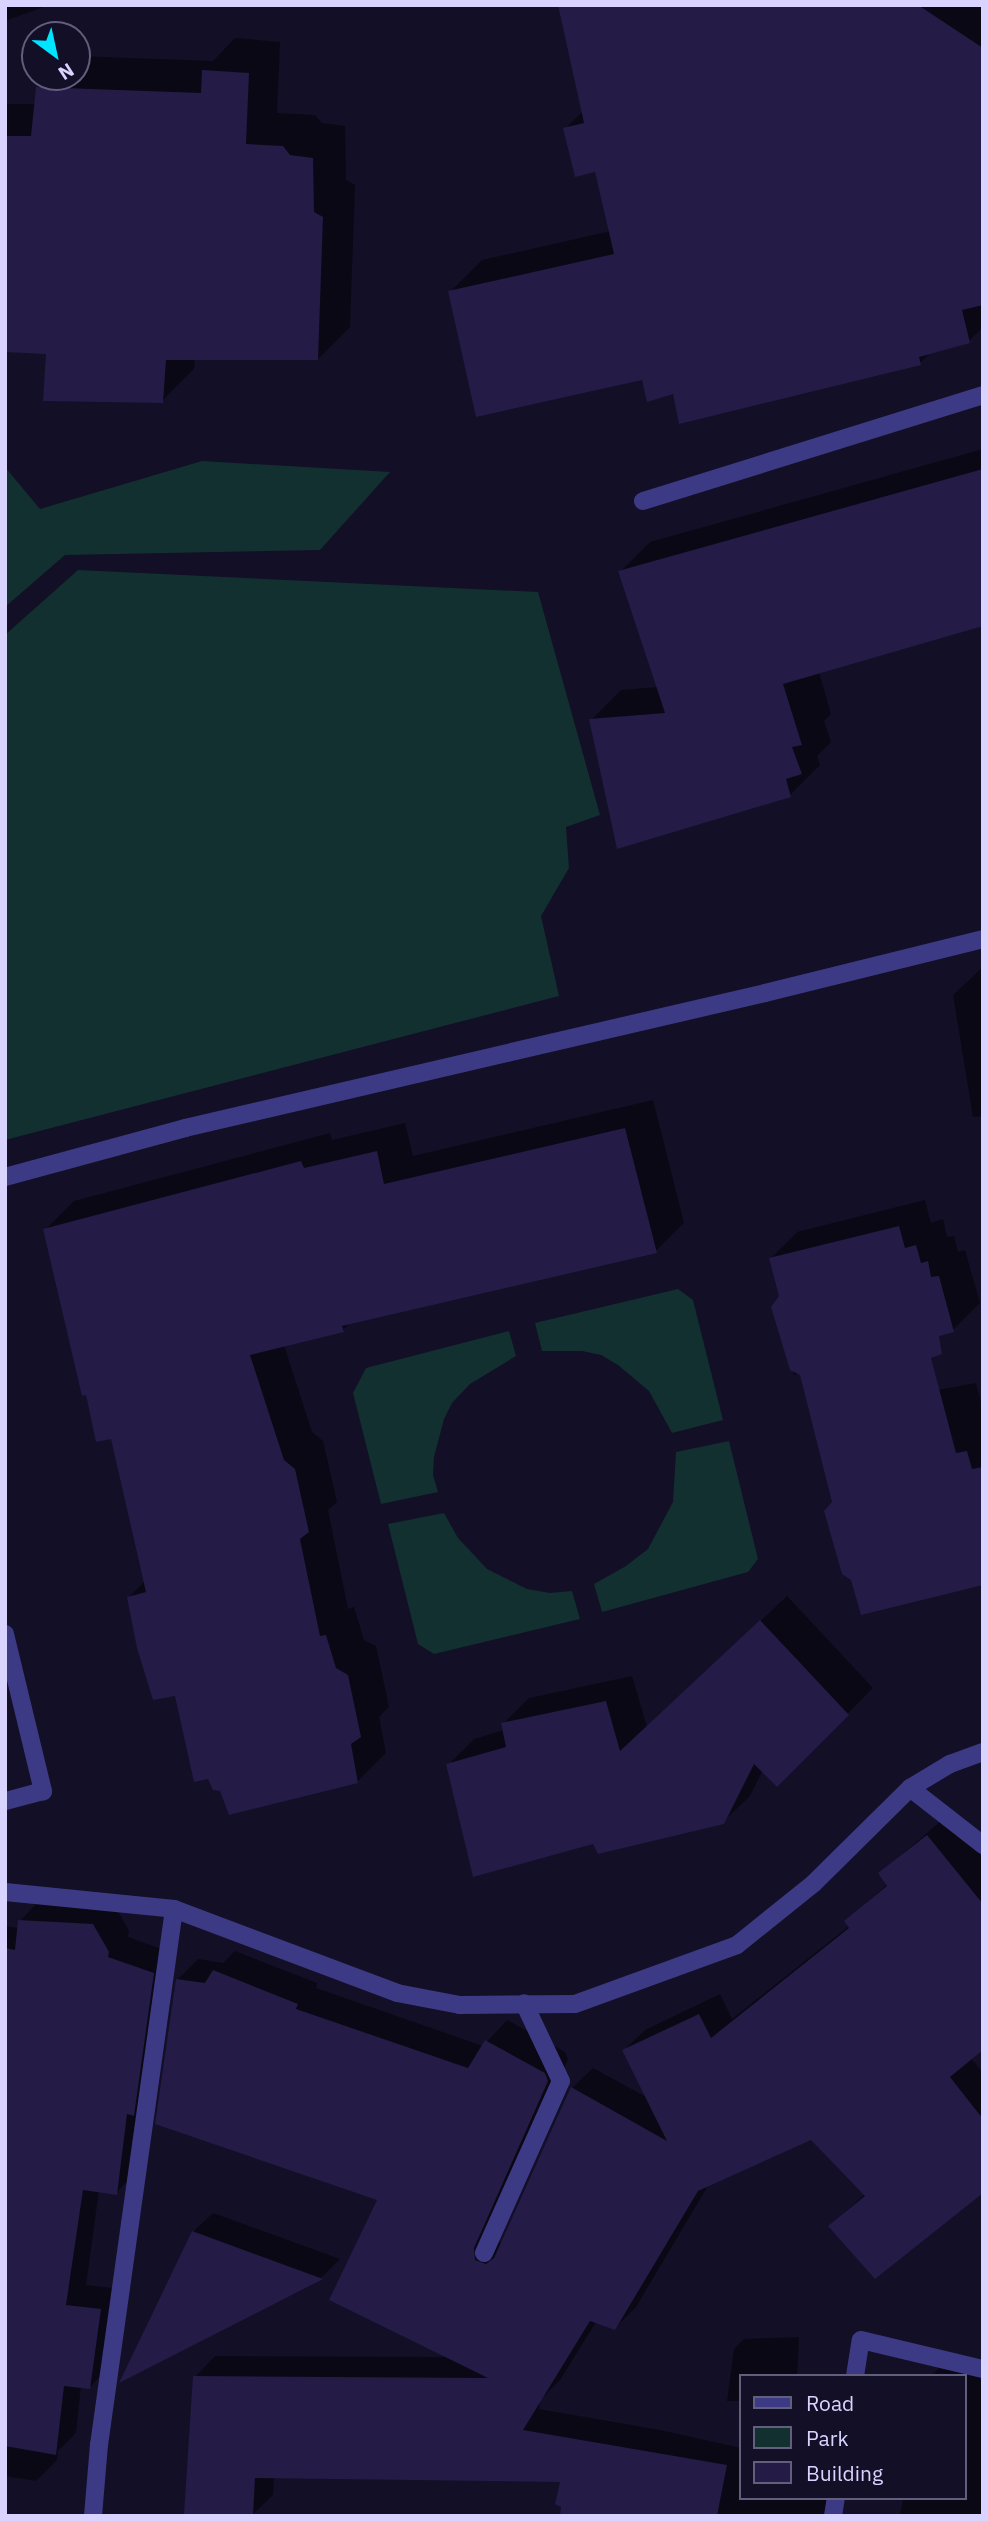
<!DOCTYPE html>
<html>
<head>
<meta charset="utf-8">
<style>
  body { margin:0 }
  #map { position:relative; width:988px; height:2521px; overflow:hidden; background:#130f26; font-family:"IBM Plex Sans",sans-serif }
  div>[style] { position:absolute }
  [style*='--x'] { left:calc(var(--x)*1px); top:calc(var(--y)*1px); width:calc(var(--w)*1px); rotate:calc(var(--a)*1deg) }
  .green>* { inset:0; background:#12302f }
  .shadow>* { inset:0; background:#0007 }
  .building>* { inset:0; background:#241b47 }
  .minor>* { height:18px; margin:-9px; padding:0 9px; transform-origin:9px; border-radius:9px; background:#3d3a85 }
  span { translate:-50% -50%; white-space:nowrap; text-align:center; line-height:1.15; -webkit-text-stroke:7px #130f26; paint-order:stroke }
  .frame { position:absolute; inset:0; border:7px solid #d9d4ff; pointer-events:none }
  .legend { position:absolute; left:739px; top:2374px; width:228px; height:126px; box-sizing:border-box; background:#130f26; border:2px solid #625e7d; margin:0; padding:9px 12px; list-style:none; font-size:21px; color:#d9d4ff }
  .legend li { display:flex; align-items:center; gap:14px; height:35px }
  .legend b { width:35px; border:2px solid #625e7d }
  .north { position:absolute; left:21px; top:21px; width:70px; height:70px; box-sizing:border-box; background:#130f26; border:2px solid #625e7d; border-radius:50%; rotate:147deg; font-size:19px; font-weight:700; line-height:28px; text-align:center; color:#d9d4ff }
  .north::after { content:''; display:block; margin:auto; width:24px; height:32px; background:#00e5ff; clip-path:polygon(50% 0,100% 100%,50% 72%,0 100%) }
</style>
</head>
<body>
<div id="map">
  <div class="green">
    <i style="clip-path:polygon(202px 461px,390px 472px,320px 550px,65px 555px,5px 607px,5px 467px,40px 509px)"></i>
    <i style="clip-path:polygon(78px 570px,538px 592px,600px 815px,566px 827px,569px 868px,541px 916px,559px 996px,5px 1140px,5px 635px)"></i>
    <i style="clip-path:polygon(678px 1289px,693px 1300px,723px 1420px,672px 1433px,649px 1391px,618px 1365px,601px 1355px,582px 1351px,542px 1351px,535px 1323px)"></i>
    <i style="clip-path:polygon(509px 1331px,516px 1356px,470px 1384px,452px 1403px,444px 1419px,434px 1457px,433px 1475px,438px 1492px,381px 1504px,353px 1393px,366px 1368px)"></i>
    <i style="clip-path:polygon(729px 1441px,758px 1559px,748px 1572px,602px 1612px,594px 1584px,626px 1566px,648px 1549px,673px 1502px,676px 1452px)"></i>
    <i style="clip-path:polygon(444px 1513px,458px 1538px,487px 1569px,527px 1589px,550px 1593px,572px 1591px,580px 1619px,434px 1654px,418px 1644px,388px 1524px)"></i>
  </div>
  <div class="shadow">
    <i style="clip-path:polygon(5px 5px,49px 5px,5px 21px)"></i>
    <i style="clip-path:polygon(560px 5px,983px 5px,983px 327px,969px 341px,932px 351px,920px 363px,674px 392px,450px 292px,482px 260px,611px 231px,596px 170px,565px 129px,583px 111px)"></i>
    <i style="clip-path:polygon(235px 38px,280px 42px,277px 113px,315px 115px,322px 123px,345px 126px,346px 180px,355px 185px,350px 327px,318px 359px,195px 359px,194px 369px,162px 401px,48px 352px,5px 350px,5px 104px,36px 104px,38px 88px,49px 77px,77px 77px,77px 56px,213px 61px)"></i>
    <i style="clip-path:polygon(983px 449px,983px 624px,819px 672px,831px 714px,824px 721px,831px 742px,817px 756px,820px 765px,790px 795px,591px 720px,621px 690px,658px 687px,620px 572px,650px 542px)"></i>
    <i style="clip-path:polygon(983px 967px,983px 1116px,973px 1117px,953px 995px)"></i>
    <i style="clip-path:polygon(653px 1100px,684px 1223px,656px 1251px,352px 1321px,343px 1330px,284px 1345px,312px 1432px,323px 1441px,337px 1502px,328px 1510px,348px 1609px,354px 1607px,364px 1640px,376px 1646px,389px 1707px,379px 1717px,386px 1753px,357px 1782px,176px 1693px,129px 1597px,145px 1581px,112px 1437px,45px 1230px,74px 1201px,330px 1133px,332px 1140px,405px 1123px,413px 1156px)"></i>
    <i style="clip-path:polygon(925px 1200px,931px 1223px,943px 1219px,947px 1237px,954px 1236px,958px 1252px,965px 1250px,980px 1303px,953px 1330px,794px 1375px,773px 1307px,781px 1297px,771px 1258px,797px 1232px)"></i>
    <i style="clip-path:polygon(976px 1383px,983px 1410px,983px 1583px,834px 1503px,849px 1406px)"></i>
    <i style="clip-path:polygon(787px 1596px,873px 1688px,777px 1785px,763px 1770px,750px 1796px,723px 1822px,594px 1842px,448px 1765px,474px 1739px,504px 1730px,503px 1724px,529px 1698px,632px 1676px,647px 1727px)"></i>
    <i style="clip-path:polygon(948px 1815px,983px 1858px,983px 2048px,971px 2058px,983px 2073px,983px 2191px,830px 2226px,865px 2194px,812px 2138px,709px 2184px,636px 2307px,615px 2328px,596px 2322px,560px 2380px,540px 2400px,539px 2409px,660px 2430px,741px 2448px,741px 2498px,827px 2498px,824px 2516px,562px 2516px,562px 2480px,274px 2476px,273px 2495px,252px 2515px,195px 2377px,215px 2356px,450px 2357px,379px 2199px,177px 1980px,198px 1959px,223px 1963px,235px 1951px,317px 1983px,316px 1988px,483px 2046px,507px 2020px,565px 2052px,568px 2059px,494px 2226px,495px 2239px,501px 2243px,572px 2088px,593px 2068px,648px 2098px,624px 2050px,645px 2030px,720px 1994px,732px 2019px,849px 1926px,846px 1921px,888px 1884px,880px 1873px)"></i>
    <i style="clip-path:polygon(40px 1900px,114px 1904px,129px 1931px,128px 1937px,173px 1953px,136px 2172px,116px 2193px,99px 2190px,86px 2285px,121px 2289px,110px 2366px,90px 2387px,81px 2386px,76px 2433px,58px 2451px,57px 2460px,36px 2481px,5px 2476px,5px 1926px,19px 1928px,20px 1921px)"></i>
    <i style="clip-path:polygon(213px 2213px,340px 2259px,322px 2277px,123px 2379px,193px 2232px)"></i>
    <i style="clip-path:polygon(799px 2337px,797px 2376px,741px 2376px,741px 2401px,727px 2401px,734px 2349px,744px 2339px)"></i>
    <i style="clip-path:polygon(940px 2367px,983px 2376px,983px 2516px,900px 2516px,903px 2498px,965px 2498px,965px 2376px,931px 2376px)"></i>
  </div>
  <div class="building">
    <i style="clip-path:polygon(558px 5px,918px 5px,983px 48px,983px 305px,962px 310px,970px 343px,919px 357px,921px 365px,679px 424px,673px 394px,647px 402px,642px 380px,476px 417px,448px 291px,614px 254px,595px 172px,575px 177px,563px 128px,584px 123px)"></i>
    <i style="clip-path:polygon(202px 70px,249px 73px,246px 144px,283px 146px,290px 155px,313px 158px,314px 212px,323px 217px,318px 360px,166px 360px,163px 403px,43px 401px,46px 354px,5px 352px,5px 136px,31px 136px,36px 87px,201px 93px)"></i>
    <i style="clip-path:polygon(983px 469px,983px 626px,783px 684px,802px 745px,792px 747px,802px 774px,786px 779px,791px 797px,617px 849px,589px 719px,665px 713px,618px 571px)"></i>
    <i style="clip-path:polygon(625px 1128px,657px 1253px,342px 1326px,344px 1332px,250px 1355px,284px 1460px,295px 1469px,309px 1532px,300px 1539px,320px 1636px,326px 1635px,336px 1668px,348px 1675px,361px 1737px,351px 1744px,358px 1783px,229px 1815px,220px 1791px,213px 1790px,208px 1779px,194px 1782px,175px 1696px,153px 1700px,137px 1648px,127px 1597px,146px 1592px,111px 1439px,96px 1442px,86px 1395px,82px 1396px,43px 1229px,301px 1161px,304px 1168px,377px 1151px,384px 1184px)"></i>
    <i style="clip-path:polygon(899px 1226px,905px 1248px,916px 1245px,921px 1263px,928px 1261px,931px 1277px,939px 1276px,954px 1332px,939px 1336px,942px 1354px,931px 1358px,956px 1453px,967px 1451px,972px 1469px,983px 1467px,983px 1585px,861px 1615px,851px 1580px,842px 1574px,824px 1511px,832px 1502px,800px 1375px,790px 1370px,771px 1307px,779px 1296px,769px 1258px)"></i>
    <i style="clip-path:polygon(760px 1620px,849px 1715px,777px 1787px,754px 1764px,724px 1824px,598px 1854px,593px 1844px,473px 1877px,446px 1764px,506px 1747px,501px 1723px,606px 1701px,620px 1751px)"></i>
    <i style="clip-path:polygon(927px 1835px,983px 1904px,983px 2050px,950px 2077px,983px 2119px,983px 2193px,875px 2279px,828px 2226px,865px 2196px,811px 2140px,698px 2191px,615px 2330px,590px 2321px,523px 2430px,727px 2465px,717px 2516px,560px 2516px,561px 2507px,555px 2504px,560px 2482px,255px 2478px,253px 2516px,184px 2514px,193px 2376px,488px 2378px,329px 2300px,377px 2200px,155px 2124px,176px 1979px,205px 1983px,213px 1970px,298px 2004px,296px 2009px,468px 2068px,485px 2040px,545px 2073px,548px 2081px,474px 2248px,475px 2260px,486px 2264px,494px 2258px,571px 2087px,667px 2141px,622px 2050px,699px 2014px,711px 2038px,849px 1928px,844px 1921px,887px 1886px,878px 1873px)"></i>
    <i style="clip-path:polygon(18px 1920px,93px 1924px,109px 1952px,108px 1957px,154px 1973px,134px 2116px,127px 2114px,117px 2195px,83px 2190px,66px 2305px,101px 2309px,90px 2389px,64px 2386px,56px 2455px,5px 2446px,5px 1948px,15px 1950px)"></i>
    <i style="clip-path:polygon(192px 2231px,323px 2279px,119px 2383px,146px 2327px)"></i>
  </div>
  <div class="minor">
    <i style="--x:643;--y:501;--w:356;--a:-17.3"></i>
    <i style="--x:5;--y:1177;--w:187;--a:-15.2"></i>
    <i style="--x:185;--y:1128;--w:596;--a:-13.1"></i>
    <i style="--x:765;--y:993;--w:225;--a:-13.9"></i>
    <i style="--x:5;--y:1634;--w:162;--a:76.4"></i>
    <i style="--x:43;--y:1791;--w:39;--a:165"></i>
    <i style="--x:910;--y:1788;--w:93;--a:38"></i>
    <i style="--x:5;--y:1892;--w:170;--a:5.7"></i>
    <i style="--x:174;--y:1909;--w:238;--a:20.6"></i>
    <i style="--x:397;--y:1993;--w:64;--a:10.8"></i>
    <i style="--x:460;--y:2005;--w:115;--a:-0.5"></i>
    <i style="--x:575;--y:2004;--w:172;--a:-20"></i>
    <i style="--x:737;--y:1945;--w:99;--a:-38.8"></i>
    <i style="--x:814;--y:1883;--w:135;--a:-44.7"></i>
    <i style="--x:910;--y:1788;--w:47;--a:-31"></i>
    <i style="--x:950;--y:1764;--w:35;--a:-20"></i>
    <i style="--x:484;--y:2253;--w:188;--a:-65.9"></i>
    <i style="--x:561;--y:2081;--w:86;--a:-115.4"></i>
    <i style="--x:855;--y:2376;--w:36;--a:-81"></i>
    <i style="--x:861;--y:2340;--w:125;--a:13.4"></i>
    <i style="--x:93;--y:2516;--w:71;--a:-85.2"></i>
    <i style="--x:99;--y:2445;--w:541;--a:-82.03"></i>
    <i style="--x:833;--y:2516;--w:18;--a:-81"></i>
  </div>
  <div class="frame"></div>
  <ul class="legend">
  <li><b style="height:9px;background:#3d3a85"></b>Road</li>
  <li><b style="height:19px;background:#12302f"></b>Park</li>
  <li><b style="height:19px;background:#241b47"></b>Building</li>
  </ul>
  <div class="north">N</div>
</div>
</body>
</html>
